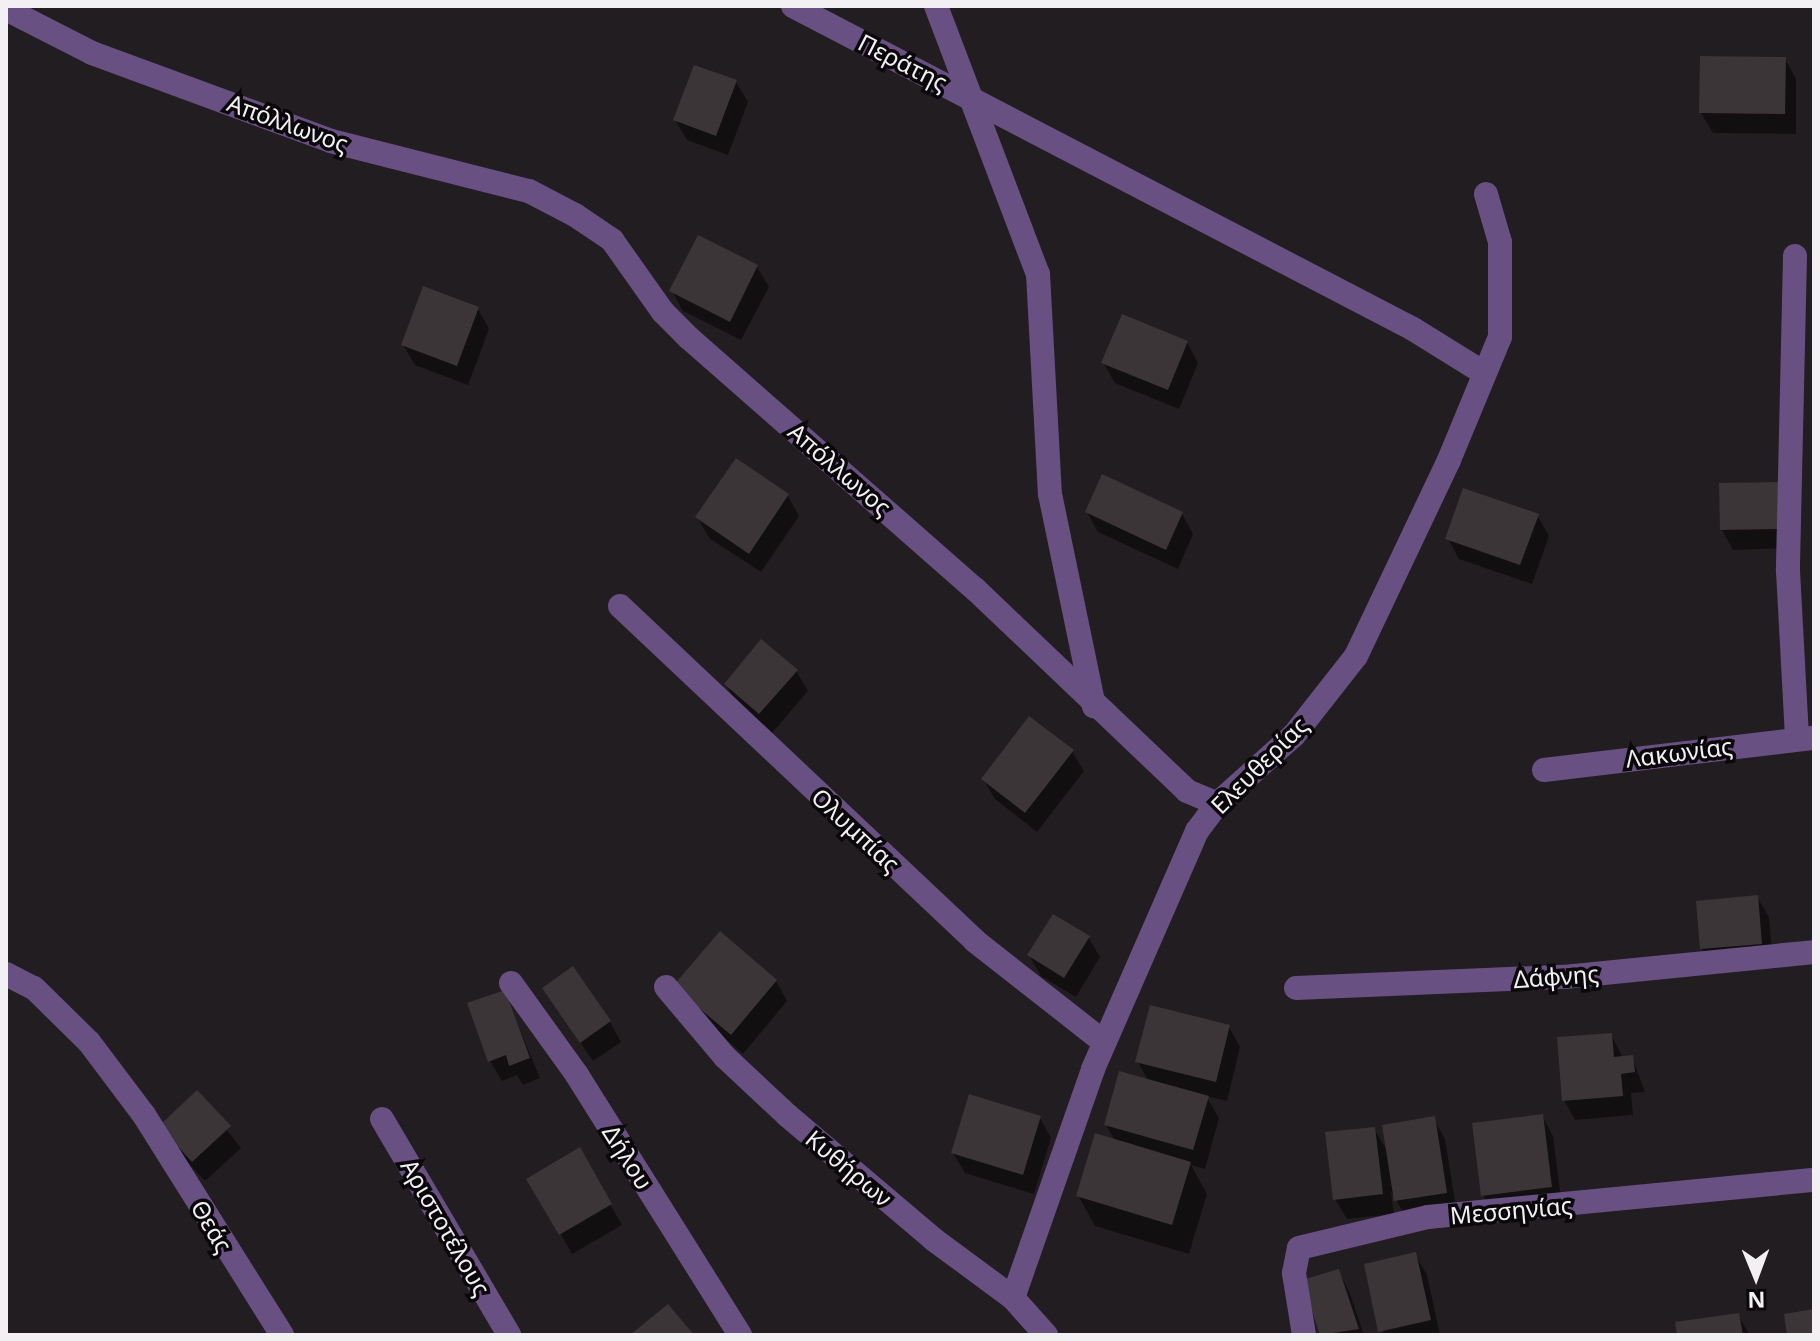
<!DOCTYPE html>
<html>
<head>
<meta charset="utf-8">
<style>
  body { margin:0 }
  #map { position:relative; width:1820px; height:1341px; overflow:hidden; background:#221d21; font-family:"Noto Sans",sans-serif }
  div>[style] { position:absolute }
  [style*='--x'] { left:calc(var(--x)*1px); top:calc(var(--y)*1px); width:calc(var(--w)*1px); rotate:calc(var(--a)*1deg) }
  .shadow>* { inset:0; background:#0007 }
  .building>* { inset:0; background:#3c3537 }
  .minor>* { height:24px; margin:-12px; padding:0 12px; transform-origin:12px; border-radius:12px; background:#695083 }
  span { translate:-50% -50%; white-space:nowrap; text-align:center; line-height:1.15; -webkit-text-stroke:7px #0a080a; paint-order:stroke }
  .street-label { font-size:24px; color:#f3f0f3 }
  .frame { position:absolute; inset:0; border:8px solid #f3f0f3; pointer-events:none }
  .north { position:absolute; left:1716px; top:1237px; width:80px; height:80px; -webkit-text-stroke:6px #0a080a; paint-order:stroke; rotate:179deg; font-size:22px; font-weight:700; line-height:32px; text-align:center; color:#f3f0f3 }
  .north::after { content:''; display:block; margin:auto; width:28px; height:36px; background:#f3f0f3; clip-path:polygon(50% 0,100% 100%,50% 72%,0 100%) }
</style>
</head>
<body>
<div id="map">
  <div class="shadow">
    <i style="clip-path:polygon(1785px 59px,1796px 79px,1796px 134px,1713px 133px,1701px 113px)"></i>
    <i style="clip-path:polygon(736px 82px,748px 102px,728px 155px,687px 140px,675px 120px)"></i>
    <i style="clip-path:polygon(757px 267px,769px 287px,741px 340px,683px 311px,672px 291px)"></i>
    <i style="clip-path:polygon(478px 309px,489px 329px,468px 385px,415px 365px,403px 345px)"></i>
    <i style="clip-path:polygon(1187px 342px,1198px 363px,1179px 409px,1115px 383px,1103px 362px)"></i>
    <i style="clip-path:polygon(1778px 484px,1790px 548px,1733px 550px,1722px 530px)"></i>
    <i style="clip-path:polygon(788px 496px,799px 516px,761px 572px,709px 538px,698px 518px)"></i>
    <i style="clip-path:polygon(1087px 512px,1182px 514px,1193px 534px,1178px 569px,1098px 532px)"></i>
    <i style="clip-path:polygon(1537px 515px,1549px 536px,1532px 584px,1459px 559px,1448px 539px)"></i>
    <i style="clip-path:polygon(796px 671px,808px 691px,772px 733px,738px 705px,726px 685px)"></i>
    <i style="clip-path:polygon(1072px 751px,1084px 771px,1037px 832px,995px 799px,983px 779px)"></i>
    <i style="clip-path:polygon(1757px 897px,1769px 917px,1773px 964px,1714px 969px,1702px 949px,1698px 903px)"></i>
    <i style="clip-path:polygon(1088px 937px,1100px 957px,1076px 997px,1041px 976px,1029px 955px)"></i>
    <i style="clip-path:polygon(776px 981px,787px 1001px,743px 1054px,687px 1006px)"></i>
    <i style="clip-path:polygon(544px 989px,610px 1022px,621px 1042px,593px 1061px)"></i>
    <i style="clip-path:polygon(504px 992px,540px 1078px,523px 1085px,517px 1075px,502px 1081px,490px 1061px)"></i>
    <i style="clip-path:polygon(1229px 1027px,1240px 1047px,1227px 1101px,1206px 1096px,1219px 1118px,1205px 1169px,1191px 1165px,1207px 1194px,1189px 1254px,1095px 1226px,1078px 1195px,1115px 1141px,1106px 1125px,1149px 1082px,1138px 1062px)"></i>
    <i style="clip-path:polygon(1611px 1035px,1623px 1058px,1632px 1057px,1645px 1092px,1631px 1093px,1633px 1115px,1575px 1120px,1564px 1100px)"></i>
    <i style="clip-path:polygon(197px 1093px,241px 1148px,205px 1181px,173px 1147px)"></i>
    <i style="clip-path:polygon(1542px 1116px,1553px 1136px,1562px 1207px,1495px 1216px,1483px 1195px)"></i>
    <i style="clip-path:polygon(1040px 1118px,1051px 1138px,1034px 1194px,965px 1173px,953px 1153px)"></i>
    <i style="clip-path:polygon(1434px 1119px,1445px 1139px,1457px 1213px,1408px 1220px,1391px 1192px,1394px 1214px,1347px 1219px,1335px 1199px,1374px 1129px,1388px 1152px)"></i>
    <i style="clip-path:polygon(579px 1150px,622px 1225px,572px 1254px,529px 1179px)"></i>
    <i style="clip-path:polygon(1415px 1254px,1427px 1275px,1440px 1335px,1382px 1335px)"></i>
    <i style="clip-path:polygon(1338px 1271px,1349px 1291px,1364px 1335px,1322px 1335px,1304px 1282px)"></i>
    <i style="clip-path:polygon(1738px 1315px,1750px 1335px,1679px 1335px)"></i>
  </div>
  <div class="building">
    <i style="clip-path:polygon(1700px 56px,1786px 57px,1785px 114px,1699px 113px)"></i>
    <i style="clip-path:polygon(694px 65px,737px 80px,716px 136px,673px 120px)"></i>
    <i style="clip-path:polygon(698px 235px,758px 265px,730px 322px,669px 291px)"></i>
    <i style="clip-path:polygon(423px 286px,479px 307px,457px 366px,401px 345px)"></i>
    <i style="clip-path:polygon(1122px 314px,1188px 341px,1168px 390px,1101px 363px)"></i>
    <i style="clip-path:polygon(736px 458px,789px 494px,749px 554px,695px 517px)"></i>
    <i style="clip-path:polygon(1102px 474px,1183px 512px,1166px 550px,1085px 512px)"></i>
    <i style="clip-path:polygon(1779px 482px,1779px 529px,1720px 530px,1719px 483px)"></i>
    <i style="clip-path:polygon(1463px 488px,1539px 514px,1520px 565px,1445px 539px)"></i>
    <i style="clip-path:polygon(761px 639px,798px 670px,759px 714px,724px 684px)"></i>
    <i style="clip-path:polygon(1029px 716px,1074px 750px,1025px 813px,981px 779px)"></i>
    <i style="clip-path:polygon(1758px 895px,1762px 944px,1700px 949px,1696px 901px)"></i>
    <i style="clip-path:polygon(1053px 914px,1090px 936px,1064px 978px,1027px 955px)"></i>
    <i style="clip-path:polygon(720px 931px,777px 980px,731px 1035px,673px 986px)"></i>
    <i style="clip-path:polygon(573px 966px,611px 1021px,580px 1043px,542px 988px)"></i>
    <i style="clip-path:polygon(505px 990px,530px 1058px,509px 1066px,506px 1055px,488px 1062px,467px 1003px)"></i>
    <i style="clip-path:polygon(1150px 1005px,1230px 1025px,1216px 1082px,1135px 1062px)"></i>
    <i style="clip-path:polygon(1612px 1033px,1614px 1057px,1633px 1055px,1635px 1072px,1621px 1074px,1623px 1096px,1562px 1101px,1557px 1037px)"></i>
    <i style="clip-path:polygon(1119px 1071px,1209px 1096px,1193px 1150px,1104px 1125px)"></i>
    <i style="clip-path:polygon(197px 1090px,231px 1126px,192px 1162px,159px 1126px)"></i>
    <i style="clip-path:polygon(969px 1094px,1041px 1116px,1023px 1175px,951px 1153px)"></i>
    <i style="clip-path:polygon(1543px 1114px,1552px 1187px,1481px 1196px,1472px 1123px)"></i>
    <i style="clip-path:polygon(1435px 1116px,1447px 1193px,1394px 1201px,1382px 1125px)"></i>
    <i style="clip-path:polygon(1375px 1127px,1383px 1194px,1333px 1200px,1325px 1132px)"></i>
    <i style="clip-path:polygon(1095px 1133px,1191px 1162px,1172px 1225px,1076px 1196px)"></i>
    <i style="clip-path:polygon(580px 1147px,612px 1204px,559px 1235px,526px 1179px)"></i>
    <i style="clip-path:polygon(1416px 1252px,1431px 1320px,1378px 1332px,1364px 1264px)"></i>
    <i style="clip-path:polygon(1339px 1269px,1359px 1329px,1320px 1335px,1302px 1280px)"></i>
    <i style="clip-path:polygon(668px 1304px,694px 1335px,630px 1335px)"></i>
    <i style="clip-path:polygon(1814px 1309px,1814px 1335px,1787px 1335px,1784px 1314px)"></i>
    <i style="clip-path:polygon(1739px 1313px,1743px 1335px,1677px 1335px,1675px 1322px)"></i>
  </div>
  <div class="minor">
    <i style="--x:793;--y:6;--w:699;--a:27.52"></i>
    <i style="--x:1413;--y:329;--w:84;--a:31.8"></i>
    <i style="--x:936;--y:6;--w:287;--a:69.2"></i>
    <i style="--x:1038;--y:274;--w:220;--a:86.9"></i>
    <i style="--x:1050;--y:494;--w:217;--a:78.3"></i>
    <i style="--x:6;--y:9;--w:97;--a:27.1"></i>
    <i style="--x:92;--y:53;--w:255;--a:20.2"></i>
    <i style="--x:331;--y:141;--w:204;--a:14.2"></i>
    <i style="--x:529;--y:191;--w:52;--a:27.6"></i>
    <i style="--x:575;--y:215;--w:45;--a:34"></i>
    <i style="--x:612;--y:240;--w:88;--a:54.7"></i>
    <i style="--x:663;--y:312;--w:37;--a:45"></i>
    <i style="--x:689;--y:338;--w:381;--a:41.3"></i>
    <i style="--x:975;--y:589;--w:293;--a:43.6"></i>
    <i style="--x:1187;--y:791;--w:33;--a:23"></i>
    <i style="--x:1795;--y:256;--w:315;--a:91.3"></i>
    <i style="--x:1788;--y:571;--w:167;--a:86.9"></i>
    <i style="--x:620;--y:606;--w:488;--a:43.3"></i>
    <i style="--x:975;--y:941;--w:164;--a:38.1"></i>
    <i style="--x:1544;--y:770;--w:270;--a:-6.8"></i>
    <i style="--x:6;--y:974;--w:31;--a:27"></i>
    <i style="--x:34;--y:988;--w:77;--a:44.5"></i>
    <i style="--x:89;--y:1042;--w:91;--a:53"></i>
    <i style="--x:144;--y:1115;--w:260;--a:57.9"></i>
    <i style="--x:511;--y:983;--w:113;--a:54.3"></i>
    <i style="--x:577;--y:1075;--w:307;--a:57.9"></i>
    <i style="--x:666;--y:987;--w:92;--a:49.9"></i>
    <i style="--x:725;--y:1057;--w:85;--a:43.1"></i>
    <i style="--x:787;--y:1115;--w:192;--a:40.3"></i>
    <i style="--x:933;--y:1239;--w:99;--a:36.4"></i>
    <i style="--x:1013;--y:1298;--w:50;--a:48.3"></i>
    <i style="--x:1296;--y:988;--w:268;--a:-2.4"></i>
    <i style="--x:1564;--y:977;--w:251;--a:-5.7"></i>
    <i style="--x:382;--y:1119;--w:251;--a:59.5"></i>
    <i style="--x:1013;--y:1298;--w:243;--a:-70.7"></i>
    <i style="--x:1093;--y:1069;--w:260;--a:-66.4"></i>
    <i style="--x:1197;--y:831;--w:34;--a:-53"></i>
    <i style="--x:1217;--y:804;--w:103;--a:-41.9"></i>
    <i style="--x:1294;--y:735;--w:100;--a:-51.9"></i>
    <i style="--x:1356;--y:656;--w:217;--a:-64.6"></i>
    <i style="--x:1449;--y:460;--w:133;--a:-67.5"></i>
    <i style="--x:1500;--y:337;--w:95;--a:-90"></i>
    <i style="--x:1500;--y:242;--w:50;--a:-106.3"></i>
    <i style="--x:1304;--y:1335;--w:63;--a:-99.2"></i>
    <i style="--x:1294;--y:1273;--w:25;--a:-79"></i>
    <i style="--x:1299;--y:1248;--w:133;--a:-13.5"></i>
    <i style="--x:1428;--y:1217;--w:388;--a:-5.5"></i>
  </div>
  <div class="street-label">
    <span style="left:903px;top:62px;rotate:27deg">Περάτης</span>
    <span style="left:288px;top:123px;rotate:20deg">Απόλλωνος</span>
    <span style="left:840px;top:469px;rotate:41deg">Απόλλωνος</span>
    <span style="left:1679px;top:752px;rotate:-7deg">Λακωνίας</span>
    <span style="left:1259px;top:765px;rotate:-45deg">Ελευθερίας</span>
    <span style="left:856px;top:830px;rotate:43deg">Ολυμπίας</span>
    <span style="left:1556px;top:976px;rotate:-4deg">Δάφνης</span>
    <span style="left:628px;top:1157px;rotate:58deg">Δήλου</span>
    <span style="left:849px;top:1168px;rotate:40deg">Κυθήρων</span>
    <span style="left:1511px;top:1210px;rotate:-5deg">Μεσσηνίας</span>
    <span style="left:212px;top:1226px;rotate:59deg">Θεάς</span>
    <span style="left:446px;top:1227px;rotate:60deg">Αριστοτέλους</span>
  </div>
  <div class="frame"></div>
  <div class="north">N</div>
</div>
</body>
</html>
